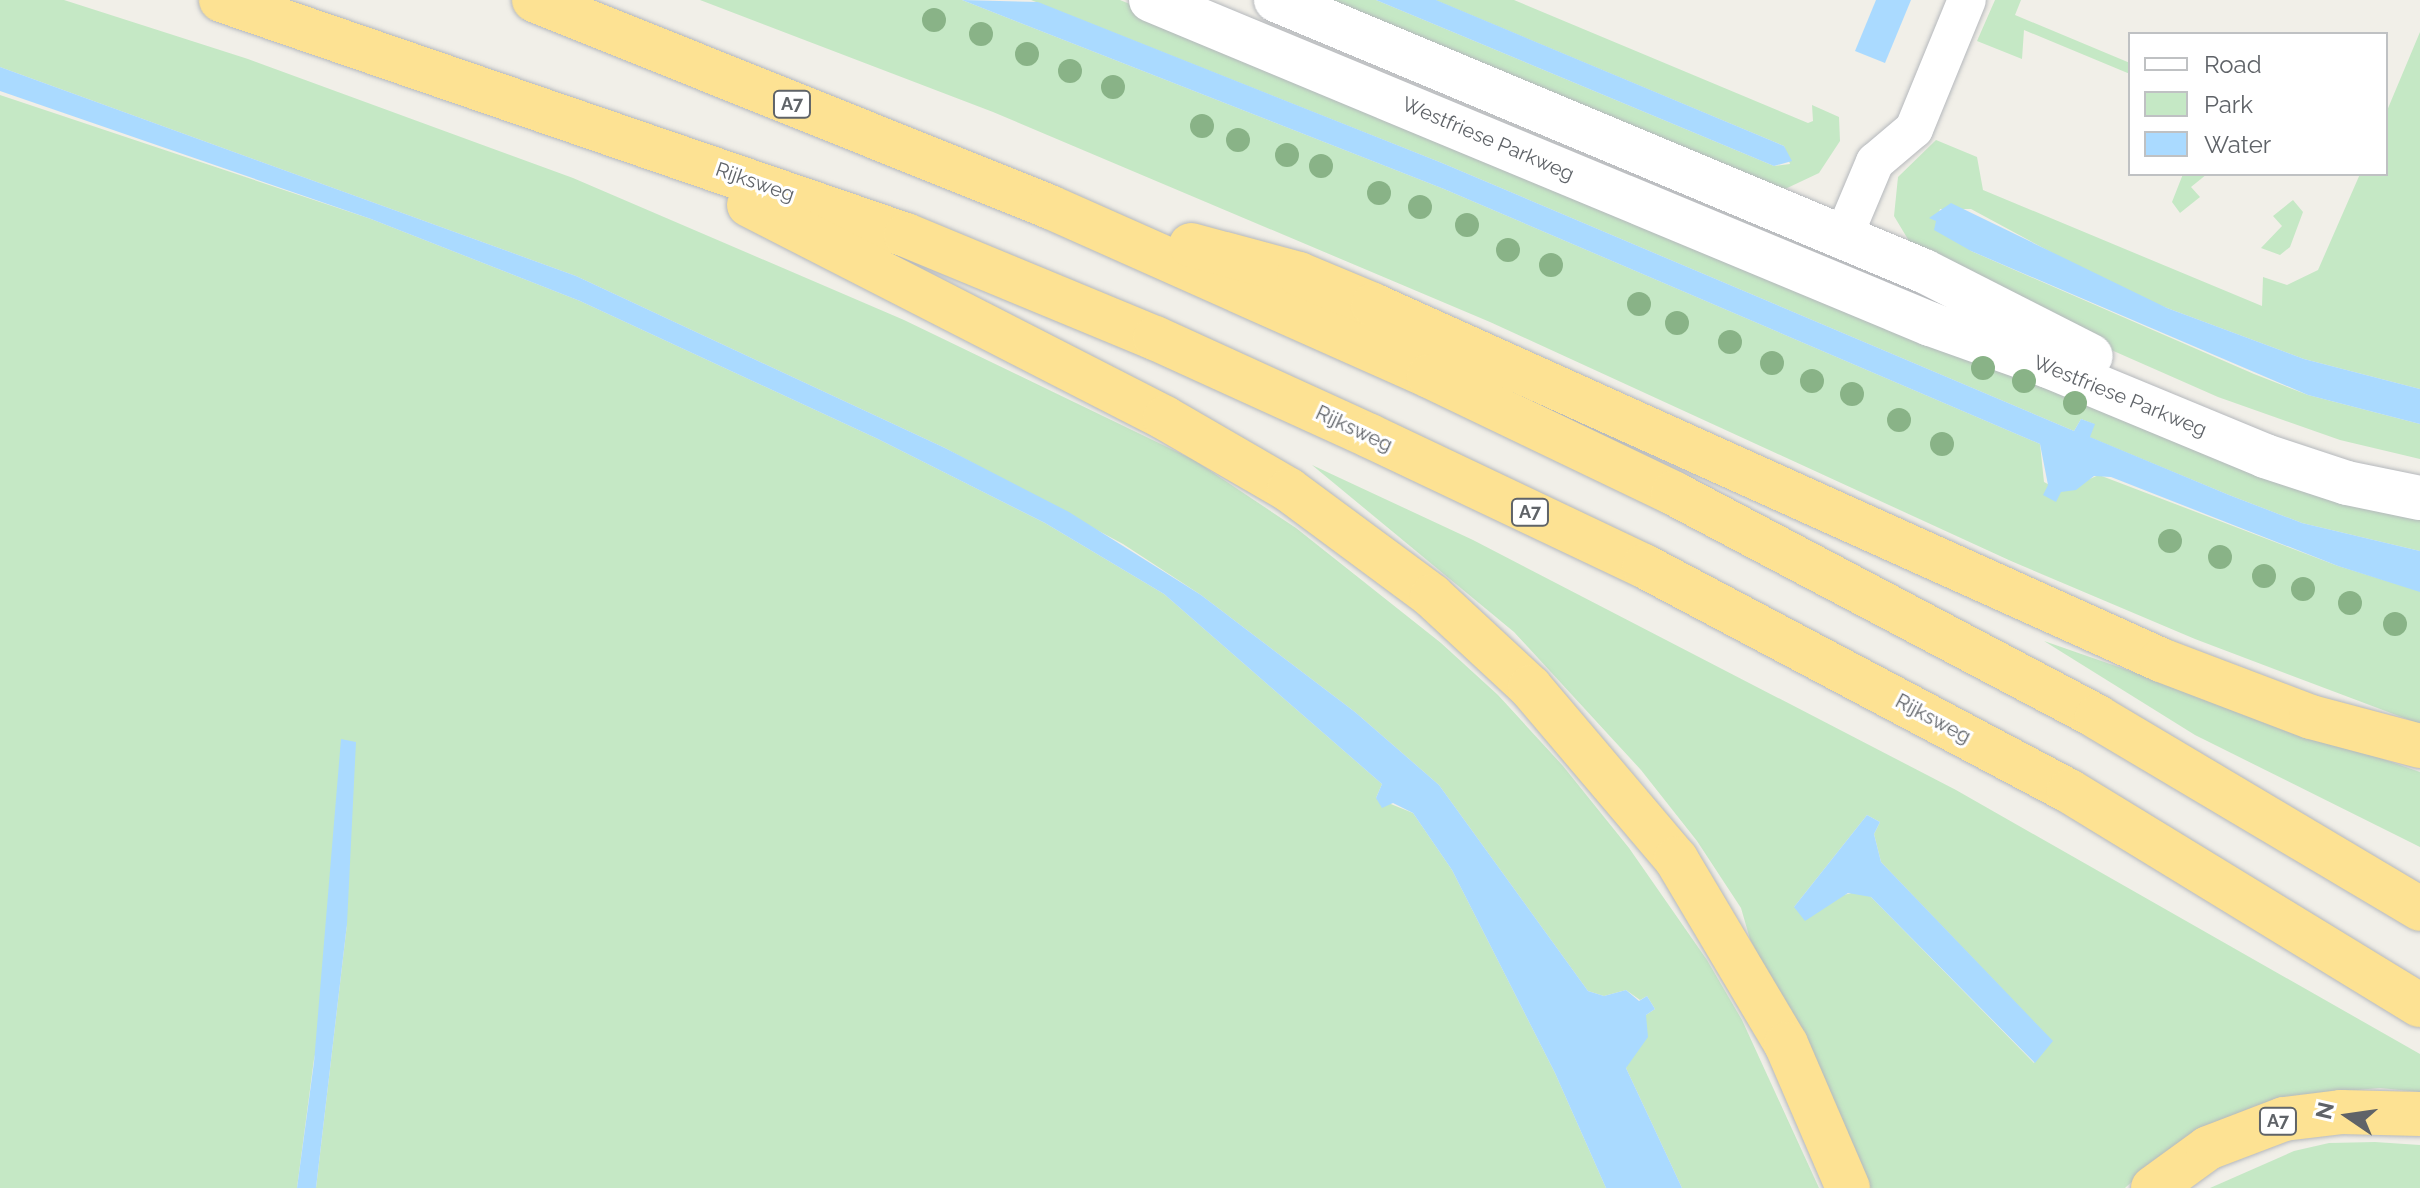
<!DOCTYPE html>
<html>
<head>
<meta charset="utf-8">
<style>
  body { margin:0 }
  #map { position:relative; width:2420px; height:1188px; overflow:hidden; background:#f1efe8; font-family:Raleway,sans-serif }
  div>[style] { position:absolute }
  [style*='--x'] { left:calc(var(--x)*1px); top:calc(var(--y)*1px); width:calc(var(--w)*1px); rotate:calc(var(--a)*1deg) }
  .green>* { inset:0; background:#c5e8c5 }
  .water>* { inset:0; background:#aadaff }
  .roads { filter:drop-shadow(0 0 2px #b5b8bc) drop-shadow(0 0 2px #b5b8bc) }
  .minor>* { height:38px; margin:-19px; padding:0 19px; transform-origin:19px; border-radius:19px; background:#fff }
  .tertiary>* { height:44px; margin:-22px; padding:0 22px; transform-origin:22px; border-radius:22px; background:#fff }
  .motorway>* { height:44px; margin:-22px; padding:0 22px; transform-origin:22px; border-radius:22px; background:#fde293 }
  .trees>* { width:24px; height:24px; margin:-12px; border-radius:50%; background:#89b387 }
  span { translate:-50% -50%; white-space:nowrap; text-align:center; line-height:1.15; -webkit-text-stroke:6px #fff; paint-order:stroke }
  .shield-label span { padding:2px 6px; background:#fff; border:2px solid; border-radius:6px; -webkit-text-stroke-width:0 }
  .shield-label { font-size:18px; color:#5f6368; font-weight:700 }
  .street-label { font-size:20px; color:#5f6368 }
  .legend { position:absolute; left:2128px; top:32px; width:260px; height:144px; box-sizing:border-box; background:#fff; border:2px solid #bfc1c3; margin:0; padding:10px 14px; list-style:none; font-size:24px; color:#5f6368 }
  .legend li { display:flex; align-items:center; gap:16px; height:40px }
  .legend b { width:40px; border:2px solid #bfc1c3 }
  .north { position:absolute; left:2308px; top:1076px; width:80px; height:80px; -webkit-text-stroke:6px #fff; paint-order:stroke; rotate:283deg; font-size:22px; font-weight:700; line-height:32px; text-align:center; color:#5f6368 }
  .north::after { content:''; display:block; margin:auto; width:28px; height:36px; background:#5f6368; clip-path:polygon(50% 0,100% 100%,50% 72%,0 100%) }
</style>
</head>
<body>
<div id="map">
  <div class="green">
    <i style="clip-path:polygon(0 0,64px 0,248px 59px,573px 178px,904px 320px,1194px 460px,1296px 528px,1441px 643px,1498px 695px,1563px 766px,1629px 848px,1707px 960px,1742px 1020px,1819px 1188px,1682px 1188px,1626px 1068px,1646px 1015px,1655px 1009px,1647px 996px,1640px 1000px,1626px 990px,1604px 996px,1588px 991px,1439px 785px,1355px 712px,1201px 595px,1123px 544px,945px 448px,576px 276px,0 67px)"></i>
    <i style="clip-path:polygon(700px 0,962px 0,1444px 189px,2040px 444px,2044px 482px,2061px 491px,2099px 475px,2338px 566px,2420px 591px,2420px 724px,2195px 639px,2011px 561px,1490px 322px,993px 112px)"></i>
    <i style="clip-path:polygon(1031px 0,1120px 0,1583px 190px,2420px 511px,2420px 551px,2302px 523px,2229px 495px,2089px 437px,2094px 424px,2081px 419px,2074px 431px,1442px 163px)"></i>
    <i style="clip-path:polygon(1301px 0,1376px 0,1774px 166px,1790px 164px,1784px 146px,1435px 0,1514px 0,1808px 123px,1813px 121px,1812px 105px,1839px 117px,1840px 141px,1819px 173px,1783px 190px)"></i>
    <i style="clip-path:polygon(1995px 0,2021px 0,2015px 15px,2130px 63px,2130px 74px,2024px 30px,2022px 59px,1977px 41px)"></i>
    <i style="clip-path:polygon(2420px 32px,2420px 389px,2304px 359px,2167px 308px,2121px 290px,1971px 209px,1940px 209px,1936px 221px,1971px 251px,2254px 374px,2308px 395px,2420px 424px,2420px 459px,2340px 440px,2218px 397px,2050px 323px,1915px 251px,1894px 216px,1898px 177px,1936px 140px,1977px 157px,1983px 190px,2262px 306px,2263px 277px,2287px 285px,2318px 270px,2360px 174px,2386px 174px,2386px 113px)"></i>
    <i style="clip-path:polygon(0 95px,371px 219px,580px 301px,878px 439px,1045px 523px,1164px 594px,1382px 784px,1376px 798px,1413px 813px,1452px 870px,1555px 1073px,1606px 1188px,316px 1188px,347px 924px,314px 1059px,297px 1188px,0 1188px)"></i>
    <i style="clip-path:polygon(2183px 174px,2207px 174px,2191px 187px,2200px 197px,2180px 213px,2172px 202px)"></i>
    <i style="clip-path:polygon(2293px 200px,2303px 212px,2290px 247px,2280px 255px,2261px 248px,2282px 226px,2273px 216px)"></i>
    <i style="clip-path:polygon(evenodd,1312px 465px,1473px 540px,1956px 790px,2420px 1054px,2420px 1092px,2380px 1088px,2321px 1093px,2136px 1178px,2125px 1188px,1865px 1188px,1800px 1035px,1750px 939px,1741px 908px,1697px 841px,1641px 770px,1514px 632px,1312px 465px,1867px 815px,1880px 822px,1874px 834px,1881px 862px,2052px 1041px,2034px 1063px,1871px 897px,1860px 891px,1794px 907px,1867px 815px)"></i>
    <i style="clip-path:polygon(2044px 641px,2420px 772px,2420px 847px,2195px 735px)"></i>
    <i style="clip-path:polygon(2375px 1142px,2420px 1145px,2420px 1188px,2210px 1188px,2294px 1151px,2329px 1143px)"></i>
  </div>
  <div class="water">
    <i style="clip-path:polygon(962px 0,1038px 2px,1442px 163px,2074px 431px,2081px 419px,2095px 424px,2090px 437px,2229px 495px,2302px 523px,2420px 551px,2420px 592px,2338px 566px,2111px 477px,2094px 476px,2076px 490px,2061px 492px,2056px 502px,2043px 495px,2048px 485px,2040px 444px,1444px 189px)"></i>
    <i style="clip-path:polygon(1376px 0,1436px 0,1784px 146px,1792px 161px,1774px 166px)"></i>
    <i style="clip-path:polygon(1876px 0,1911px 0,1885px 63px,1855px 51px)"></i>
    <i style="clip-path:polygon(0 67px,576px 276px,945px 448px,1069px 512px,1201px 595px,1355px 712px,1439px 785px,1588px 991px,1604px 996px,1626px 990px,1639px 1001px,1647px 996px,1655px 1009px,1646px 1015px,1648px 1037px,1626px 1068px,1682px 1188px,1606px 1188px,1555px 1073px,1452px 870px,1413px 813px,1393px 803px,1382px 808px,1376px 798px,1382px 784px,1164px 594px,1045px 523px,878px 439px,580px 301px,371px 219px,0 91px)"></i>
    <i style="clip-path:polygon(1951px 203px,2167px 308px,2304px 359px,2420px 389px,2420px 424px,2308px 395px,1971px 251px,1934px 230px,1936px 221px,1929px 218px)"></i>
    <i style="clip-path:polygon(341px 739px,356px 742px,347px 924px,316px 1188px,297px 1188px,314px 1062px)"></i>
    <i style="clip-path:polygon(1867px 815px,1880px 822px,1874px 834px,1881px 862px,2053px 1041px,2035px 1063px,1871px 897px,1848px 893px,1805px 921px,1794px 907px)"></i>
  </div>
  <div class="roads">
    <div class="minor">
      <i style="--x:1842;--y:240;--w:85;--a:-67.1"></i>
      <i style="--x:1875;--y:162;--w:51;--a:-40.2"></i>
      <i style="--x:1914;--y:129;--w:139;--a:-67.7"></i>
    </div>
    <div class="tertiary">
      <i style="--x:1151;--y:0;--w:844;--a:22.58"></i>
      <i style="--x:1930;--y:324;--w:125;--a:19.6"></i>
      <i style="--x:2048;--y:366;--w:235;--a:22.5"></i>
      <i style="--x:2265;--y:456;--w:86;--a:18.2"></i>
      <i style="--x:2347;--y:483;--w:75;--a:11.6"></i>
      <i style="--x:1276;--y:0;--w:702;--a:22.7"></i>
      <i style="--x:1924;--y:271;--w:187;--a:27"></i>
    </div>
    <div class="motorway">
      <i style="--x:221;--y:0;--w:724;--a:18.94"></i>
      <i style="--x:906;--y:235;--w:269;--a:22.5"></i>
      <i style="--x:1155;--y:338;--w:236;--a:24.5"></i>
      <i style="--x:1370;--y:436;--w:303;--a:25.4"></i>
      <i style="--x:1644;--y:566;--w:481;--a:27.9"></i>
      <i style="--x:2069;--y:791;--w:411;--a:31.4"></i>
      <i style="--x:534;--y:0;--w:556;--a:21.86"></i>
      <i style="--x:1050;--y:207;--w:415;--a:24"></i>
      <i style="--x:1429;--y:376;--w:271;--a:25.6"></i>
      <i style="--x:1673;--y:493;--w:480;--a:27.8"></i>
      <i style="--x:2097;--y:717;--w:376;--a:30.7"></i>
      <i style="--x:749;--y:205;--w:467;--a:27.1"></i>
      <i style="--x:1165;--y:418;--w:143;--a:30.1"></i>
      <i style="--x:1289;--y:490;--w:178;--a:36.5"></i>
      <i style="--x:1432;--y:596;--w:134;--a:42.9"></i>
      <i style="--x:1530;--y:687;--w:226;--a:49.7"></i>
      <i style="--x:1676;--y:859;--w:215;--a:59.3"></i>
      <i style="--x:1786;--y:1044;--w:157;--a:66.7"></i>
      <i style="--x:1191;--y:245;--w:112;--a:15"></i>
      <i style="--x:1299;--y:274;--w:80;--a:22.7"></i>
      <i style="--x:1373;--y:305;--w:864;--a:24.25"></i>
      <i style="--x:2161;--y:660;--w:160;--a:20.8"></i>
      <i style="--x:2311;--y:717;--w:113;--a:14.9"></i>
      <i style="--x:2153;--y:1188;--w:68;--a:-36"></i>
      <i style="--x:2208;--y:1148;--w:81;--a:-20.9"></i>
      <i style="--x:2284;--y:1119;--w:57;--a:-7"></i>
      <i style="--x:2341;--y:1112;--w:79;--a:1.5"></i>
    </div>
  </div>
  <div class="trees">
    <i style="left:934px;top:20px"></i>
    <i style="left:981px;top:34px"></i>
    <i style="left:1027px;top:54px"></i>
    <i style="left:1070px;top:71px"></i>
    <i style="left:1113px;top:87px"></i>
    <i style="left:1202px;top:126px"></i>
    <i style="left:1238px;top:140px"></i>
    <i style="left:1287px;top:155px"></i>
    <i style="left:1321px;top:166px"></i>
    <i style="left:1379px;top:193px"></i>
    <i style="left:1420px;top:207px"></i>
    <i style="left:1467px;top:225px"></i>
    <i style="left:1508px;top:250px"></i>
    <i style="left:1551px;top:265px"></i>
    <i style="left:1639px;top:304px"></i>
    <i style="left:1677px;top:323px"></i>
    <i style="left:1730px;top:342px"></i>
    <i style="left:1772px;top:363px"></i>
    <i style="left:1983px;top:368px"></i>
    <i style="left:1812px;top:381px"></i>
    <i style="left:2024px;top:381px"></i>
    <i style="left:1852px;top:394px"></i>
    <i style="left:2075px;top:403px"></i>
    <i style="left:1899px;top:420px"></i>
    <i style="left:1942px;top:444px"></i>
    <i style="left:2170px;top:541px"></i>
    <i style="left:2220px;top:557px"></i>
    <i style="left:2264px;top:576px"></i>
    <i style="left:2303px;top:589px"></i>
    <i style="left:2350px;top:603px"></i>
    <i style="left:2395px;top:624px"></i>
  </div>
  <div class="shield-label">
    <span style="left:792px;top:104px">A7</span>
    <span style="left:1530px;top:512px">A7</span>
    <span style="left:2278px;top:1121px">A7</span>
  </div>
  <div class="street-label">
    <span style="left:1488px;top:139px;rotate:23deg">Westfriese Parkweg</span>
    <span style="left:755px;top:182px;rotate:19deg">Rijksweg</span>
    <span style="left:2120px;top:396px;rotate:22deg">Westfriese Parkweg</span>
    <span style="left:1354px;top:429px;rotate:25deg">Rijksweg</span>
    <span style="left:1933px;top:719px;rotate:28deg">Rijksweg</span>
  </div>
  <ul class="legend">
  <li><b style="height:10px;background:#fff"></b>Road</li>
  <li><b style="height:22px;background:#c5e8c5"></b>Park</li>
  <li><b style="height:22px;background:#aadaff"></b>Water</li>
  </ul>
  <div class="north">N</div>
</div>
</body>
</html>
